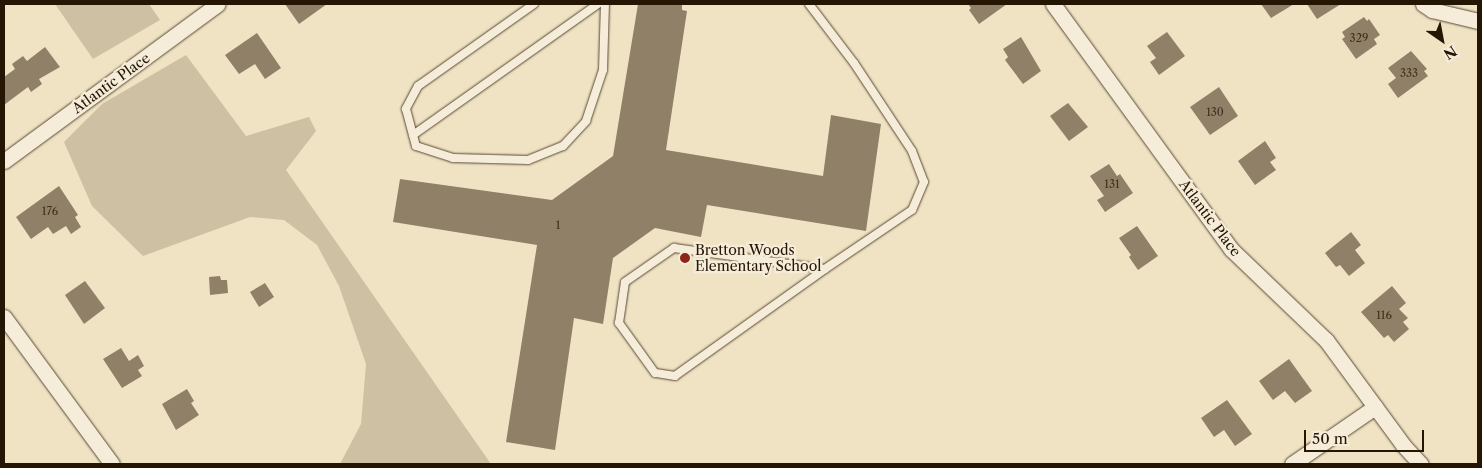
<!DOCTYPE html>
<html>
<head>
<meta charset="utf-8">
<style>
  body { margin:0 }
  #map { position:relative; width:1482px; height:468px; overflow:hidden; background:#f0e3c4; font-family:"Libre Caslon Text",serif }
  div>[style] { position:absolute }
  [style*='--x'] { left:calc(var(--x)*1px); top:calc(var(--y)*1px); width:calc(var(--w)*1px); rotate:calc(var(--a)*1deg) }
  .green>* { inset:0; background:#cdc0a3 }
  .building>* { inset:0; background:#8f8067 }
  .roads { filter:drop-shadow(0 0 1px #584833) drop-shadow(0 0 1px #584833) }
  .lane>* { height:8px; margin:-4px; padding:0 4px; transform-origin:4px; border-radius:4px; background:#f5edd9 }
  .street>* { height:15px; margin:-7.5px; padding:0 7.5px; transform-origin:7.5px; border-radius:7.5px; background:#f5edd9 }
  .dots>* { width:14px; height:14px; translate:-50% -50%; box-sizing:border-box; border:2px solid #f5edd9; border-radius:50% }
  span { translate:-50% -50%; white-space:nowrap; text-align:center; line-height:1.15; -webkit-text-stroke:4.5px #f5edd9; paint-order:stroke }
  .number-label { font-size:11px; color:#40301c }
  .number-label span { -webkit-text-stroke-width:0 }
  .street-label { font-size:14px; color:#251503 }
  .poi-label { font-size:14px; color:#251503 }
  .left { translate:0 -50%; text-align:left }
  .frame { position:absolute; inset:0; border:5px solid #251503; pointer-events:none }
  .north { position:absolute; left:1417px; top:15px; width:50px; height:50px; -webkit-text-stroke:4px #f5edd9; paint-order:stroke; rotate:147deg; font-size:14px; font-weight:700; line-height:20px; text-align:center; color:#251503 }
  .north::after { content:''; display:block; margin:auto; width:18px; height:22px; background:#251503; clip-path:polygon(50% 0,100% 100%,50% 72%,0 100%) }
  .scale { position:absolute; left:1304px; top:430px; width:120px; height:22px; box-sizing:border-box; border:2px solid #251503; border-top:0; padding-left:6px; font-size:15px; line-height:18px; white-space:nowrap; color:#251503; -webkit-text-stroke:4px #f5edd9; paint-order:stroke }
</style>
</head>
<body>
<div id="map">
  <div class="green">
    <i style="clip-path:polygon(55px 4px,149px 4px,160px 20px,93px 59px)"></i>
    <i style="clip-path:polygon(186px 55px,246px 136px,309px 117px,316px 131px,286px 170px,491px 464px,340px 464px,361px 424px,366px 364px,339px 286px,317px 245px,284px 220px,250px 217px,143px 256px,92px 206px,64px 142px,102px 104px)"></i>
  </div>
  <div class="building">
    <i style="clip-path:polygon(285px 4px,327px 4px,299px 24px)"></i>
    <i style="clip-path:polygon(638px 4px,682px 4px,682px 10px,687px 11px,666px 150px,823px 176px,831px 115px,881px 124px,866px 231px,707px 205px,701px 237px,655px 228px,613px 258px,603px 324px,574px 318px,555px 450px,506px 442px,537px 245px,393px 222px,400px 179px,552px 200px,613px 156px)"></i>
    <i style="clip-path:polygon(968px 4px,1007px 4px,979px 24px,969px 10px,971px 8px)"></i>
    <i style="clip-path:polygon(1261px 4px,1294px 4px,1271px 18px)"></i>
    <i style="clip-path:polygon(1307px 4px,1341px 4px,1317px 19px)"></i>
    <i style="clip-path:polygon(1364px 17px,1367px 21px,1369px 19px,1380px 35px,1374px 39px,1377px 44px,1356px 59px,1342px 39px,1345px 37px,1342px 32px)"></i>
    <i style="clip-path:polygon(1167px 32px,1185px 56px,1159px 75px,1150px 62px,1156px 58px,1147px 46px)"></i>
    <i style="clip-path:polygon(257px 33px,281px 68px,265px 79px,255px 64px,239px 74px,225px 55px)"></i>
    <i style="clip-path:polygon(1021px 37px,1041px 71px,1023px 84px,1005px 60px,1008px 57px,1003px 49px)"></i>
    <i style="clip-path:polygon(45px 47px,60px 67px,39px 79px,42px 84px,31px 92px,28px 87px,4px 105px,4px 77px,15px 69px,12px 64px,23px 56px,27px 61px)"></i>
    <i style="clip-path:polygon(1411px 51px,1427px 69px,1424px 71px,1428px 76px,1398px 98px,1388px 84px,1396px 78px,1388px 68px)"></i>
    <i style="clip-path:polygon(1219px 87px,1238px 116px,1210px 135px,1190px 107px)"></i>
    <i style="clip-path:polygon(1068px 103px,1088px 127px,1069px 141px,1050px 116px)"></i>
    <i style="clip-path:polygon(1265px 141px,1276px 158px,1270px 162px,1276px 170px,1255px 185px,1238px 161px)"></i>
    <i style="clip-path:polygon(1109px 164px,1117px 176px,1120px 174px,1133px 193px,1105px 212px,1097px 200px,1104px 196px,1090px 176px)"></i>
    <i style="clip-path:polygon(59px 186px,78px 215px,75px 217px,81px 227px,71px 234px,66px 226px,53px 234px,48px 227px,31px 239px,16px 217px)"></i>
    <i style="clip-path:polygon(1137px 226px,1158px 256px,1138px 270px,1129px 257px,1131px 255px,1119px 238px)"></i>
    <i style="clip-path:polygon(1351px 232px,1361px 245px,1355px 250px,1365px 263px,1349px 276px,1340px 265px,1336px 267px,1325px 253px)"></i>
    <i style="clip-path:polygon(220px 276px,221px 280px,227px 280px,228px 293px,210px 295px,209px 277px)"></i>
    <i style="clip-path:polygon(85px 281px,105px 308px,84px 324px,65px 295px)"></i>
    <i style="clip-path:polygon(265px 283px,274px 297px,259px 307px,250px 292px)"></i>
    <i style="clip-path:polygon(1392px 286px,1406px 303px,1399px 309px,1408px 318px,1403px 322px,1409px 329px,1394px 342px,1388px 335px,1384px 338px,1361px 312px)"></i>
    <i style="clip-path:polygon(121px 348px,129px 361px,138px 355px,144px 366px,138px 370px,142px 376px,122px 388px,103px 359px)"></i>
    <i style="clip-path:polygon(1289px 359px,1312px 391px,1295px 403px,1285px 391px,1273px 400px,1259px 381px)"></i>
    <i style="clip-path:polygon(187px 389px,194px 401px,191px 403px,199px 415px,176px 430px,162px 404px)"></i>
    <i style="clip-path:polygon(1227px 400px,1252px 434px,1235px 446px,1224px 430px,1214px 437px,1201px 418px)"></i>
  </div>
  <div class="roads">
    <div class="lane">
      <i style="--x:534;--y:4;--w:142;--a:144.7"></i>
      <i style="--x:418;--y:86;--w:26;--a:118"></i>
      <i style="--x:406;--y:109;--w:38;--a:75"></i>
      <i style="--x:416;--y:146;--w:39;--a:18"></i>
      <i style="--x:453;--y:158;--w:75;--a:1.5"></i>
      <i style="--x:528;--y:160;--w:38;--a:-22"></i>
      <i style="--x:563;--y:146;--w:34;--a:-47"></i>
      <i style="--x:586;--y:121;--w:54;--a:-71.6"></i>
      <i style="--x:603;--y:70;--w:66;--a:-88.3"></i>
      <i style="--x:809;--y:4;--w:74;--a:52.7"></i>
      <i style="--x:854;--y:63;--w:105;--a:56.6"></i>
      <i style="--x:912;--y:151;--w:33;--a:69"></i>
      <i style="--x:924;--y:182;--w:30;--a:113"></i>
      <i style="--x:912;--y:210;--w:105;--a:145.9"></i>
      <i style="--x:825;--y:269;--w:184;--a:144.5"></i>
      <i style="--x:675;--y:376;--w:20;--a:-171"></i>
      <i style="--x:655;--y:373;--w:62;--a:-125.8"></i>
      <i style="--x:619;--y:323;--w:41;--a:-81.7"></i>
      <i style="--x:625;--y:282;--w:60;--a:-34.8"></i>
      <i style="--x:674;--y:248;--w:152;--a:7.9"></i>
      <i style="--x:413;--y:135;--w:227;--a:-35.3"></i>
    </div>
    <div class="street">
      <i style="--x:1053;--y:4;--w:303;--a:54"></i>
      <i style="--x:1231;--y:249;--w:132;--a:43.8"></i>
      <i style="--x:1326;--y:340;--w:130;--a:53.7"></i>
      <i style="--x:1403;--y:445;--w:26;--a:47"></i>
      <i style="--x:1423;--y:4;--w:11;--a:34"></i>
      <i style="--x:1432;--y:10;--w:47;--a:13.4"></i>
      <i style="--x:4;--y:161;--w:265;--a:-36.3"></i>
      <i style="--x:4;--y:317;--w:182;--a:53.7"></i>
      <i style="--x:1292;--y:464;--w:101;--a:-34.5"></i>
    </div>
  </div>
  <div class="dots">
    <i style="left:685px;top:258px;background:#8f2418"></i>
  </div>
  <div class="number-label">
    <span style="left:1359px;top:38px">329</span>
    <span style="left:1409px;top:73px">333</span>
    <span style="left:1215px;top:112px">130</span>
    <span style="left:1112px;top:184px">131</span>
    <span style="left:50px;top:211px">176</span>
    <span style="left:558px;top:225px">1</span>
    <span style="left:1384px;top:315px">116</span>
  </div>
  <div class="street-label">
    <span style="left:111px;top:83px;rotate:-36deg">Atlantic Place</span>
    <span style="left:1210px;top:218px;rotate:53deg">Atlantic Place</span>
  </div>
  <div class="poi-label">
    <span class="left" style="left:695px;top:258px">Bretton Woods<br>Elementary School</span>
  </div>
  <div class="frame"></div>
  <div class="north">N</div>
  <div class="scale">50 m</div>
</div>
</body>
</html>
